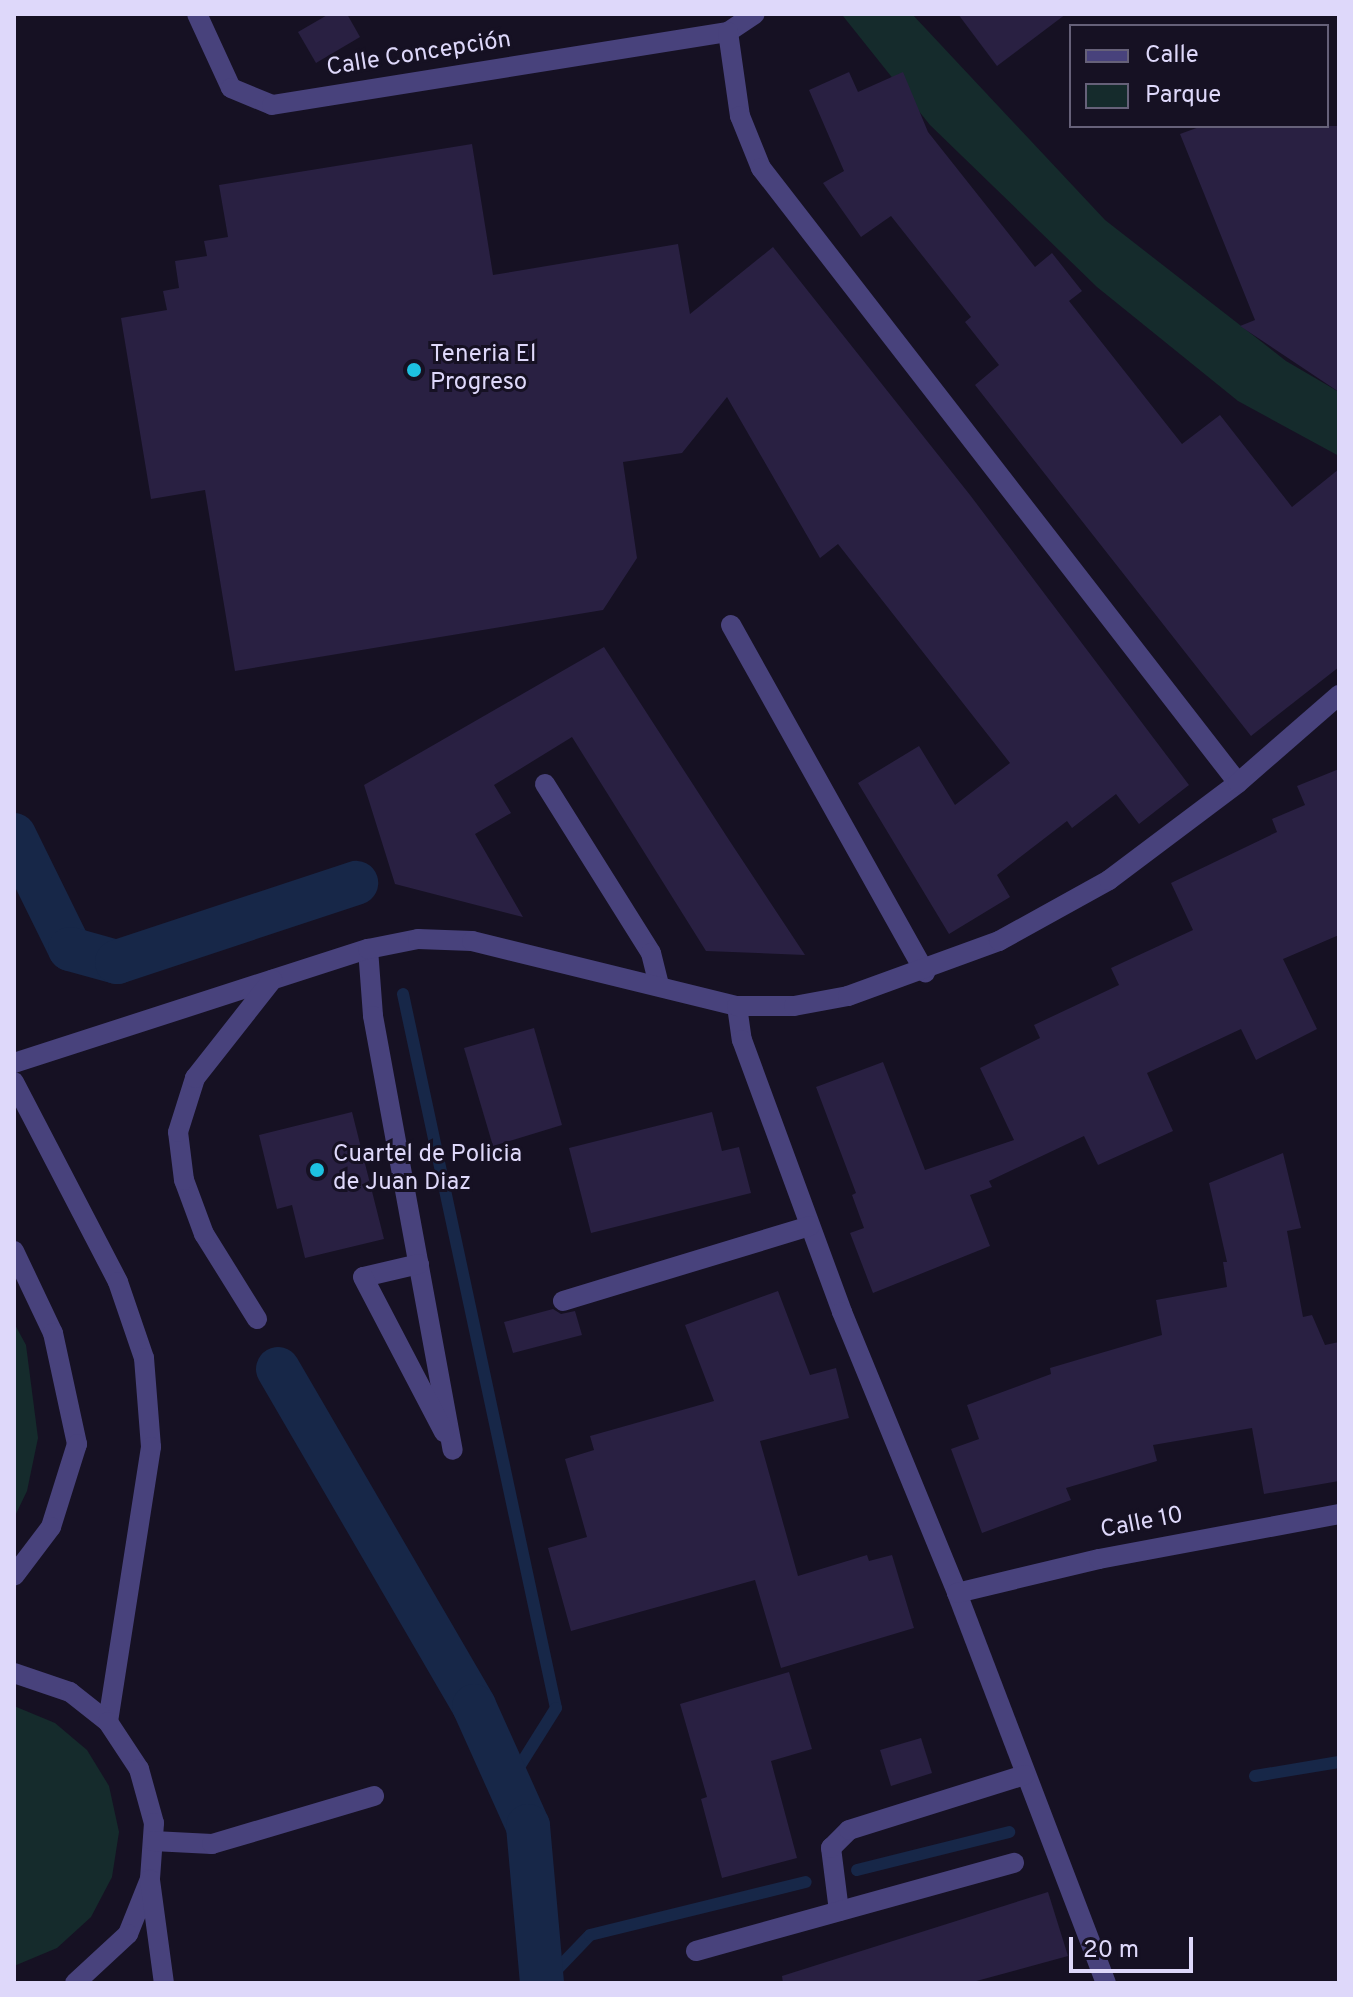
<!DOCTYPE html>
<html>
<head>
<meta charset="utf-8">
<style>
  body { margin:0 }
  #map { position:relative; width:1353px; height:1997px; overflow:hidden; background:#161123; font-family:Overpass,sans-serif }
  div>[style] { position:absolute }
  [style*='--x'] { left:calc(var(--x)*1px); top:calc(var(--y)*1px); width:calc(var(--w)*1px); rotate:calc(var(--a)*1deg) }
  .green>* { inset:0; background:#152b2c }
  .stream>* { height:12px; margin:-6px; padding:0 6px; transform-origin:6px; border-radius:6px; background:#172748 }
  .canal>* { height:44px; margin:-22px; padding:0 22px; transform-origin:22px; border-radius:22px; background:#172748 }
  .building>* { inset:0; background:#292042 }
  .minor>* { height:20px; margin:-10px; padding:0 10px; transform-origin:10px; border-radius:10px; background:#48427c }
  .dots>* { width:22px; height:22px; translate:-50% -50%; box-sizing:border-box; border:4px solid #161123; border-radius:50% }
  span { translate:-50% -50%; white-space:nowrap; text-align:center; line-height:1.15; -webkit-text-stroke:6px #161123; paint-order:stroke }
  .street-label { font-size:24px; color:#ded8fa }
  .poi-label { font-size:24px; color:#ded8fa }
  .left { translate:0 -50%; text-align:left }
  .frame { position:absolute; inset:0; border:16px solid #ded8fa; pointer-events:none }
  .legend { position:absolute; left:1069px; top:24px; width:260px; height:104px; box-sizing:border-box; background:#161123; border:2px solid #666179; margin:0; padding:10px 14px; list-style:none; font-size:24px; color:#ded8fa }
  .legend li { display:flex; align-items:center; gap:16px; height:40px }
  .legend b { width:40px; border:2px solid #666179 }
  .scale { position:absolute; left:1069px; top:1937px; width:124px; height:36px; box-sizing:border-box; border:4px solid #ded8fa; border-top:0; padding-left:10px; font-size:24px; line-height:28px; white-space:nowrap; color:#ded8fa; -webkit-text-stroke:6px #161123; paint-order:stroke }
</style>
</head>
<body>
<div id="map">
  <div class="green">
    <i style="clip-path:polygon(847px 14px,912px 14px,1105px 220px,1286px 361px,1339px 392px,1339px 456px,1238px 401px,1097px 287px,930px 125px,843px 16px)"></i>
    <i style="clip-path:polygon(14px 1323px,26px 1345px,38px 1438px,27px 1491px,14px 1518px)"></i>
    <i style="clip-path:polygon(14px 1706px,55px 1723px,87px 1750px,109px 1786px,119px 1832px,112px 1877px,91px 1917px,57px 1948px,14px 1966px)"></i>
  </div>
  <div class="stream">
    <i style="--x:403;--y:994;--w:730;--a:77.91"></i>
    <i style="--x:556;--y:1708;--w:89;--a:122.1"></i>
    <i style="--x:1255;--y:1776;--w:85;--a:-9.5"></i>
    <i style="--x:857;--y:1870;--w:157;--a:-14"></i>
    <i style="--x:544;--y:1983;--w:66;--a:-46.2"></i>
    <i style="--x:590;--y:1935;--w:222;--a:-13.8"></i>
  </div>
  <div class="canal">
    <i style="--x:14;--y:835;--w:127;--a:63.8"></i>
    <i style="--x:70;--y:949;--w:49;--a:15.5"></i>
    <i style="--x:117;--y:962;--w:252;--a:-18.3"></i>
    <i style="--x:278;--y:1369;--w:390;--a:59.8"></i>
    <i style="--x:474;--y:1706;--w:132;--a:65.8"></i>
    <i style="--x:528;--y:1826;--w:158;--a:84.9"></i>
  </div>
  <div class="building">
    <i style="clip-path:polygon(329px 14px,347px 14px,360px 37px,316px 63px,298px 32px)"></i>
    <i style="clip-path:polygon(958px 14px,1066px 14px,997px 66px)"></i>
    <i style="clip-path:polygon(849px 72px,858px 92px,903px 72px,928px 132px,1035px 267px,1052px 253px,1082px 291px,1069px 301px,1182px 444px,1220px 415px,1292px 507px,1339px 469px,1339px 667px,1251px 736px,975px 385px,999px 365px,965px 322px,971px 317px,891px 216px,861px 237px,823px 183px,844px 171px,809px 90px)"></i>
    <i style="clip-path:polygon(1202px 126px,1339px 126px,1339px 392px,1240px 326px,1255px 320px,1180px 134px)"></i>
    <i style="clip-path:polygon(472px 144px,493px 275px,678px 244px,690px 314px,773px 247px,970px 495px,1189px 785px,1139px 824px,1116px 794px,1072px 828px,1067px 821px,997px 875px,1010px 897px,949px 934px,858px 783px,919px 746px,955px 805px,1010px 763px,838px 544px,820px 558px,727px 397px,682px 453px,623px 462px,637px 558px,603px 610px,235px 671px,205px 490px,151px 499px,121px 318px,167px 310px,163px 291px,179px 288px,175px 261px,207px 256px,204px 241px,228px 237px,219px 185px)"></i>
    <i style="clip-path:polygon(604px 647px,729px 840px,805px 955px,706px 951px,572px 737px,494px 785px,511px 813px,475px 834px,523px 917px,395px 884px,364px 785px)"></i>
    <i style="clip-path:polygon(1339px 769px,1339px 935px,1283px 959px,1317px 1029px,1256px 1060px,1241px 1029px,1147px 1073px,1173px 1131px,1098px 1165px,1084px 1136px,989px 1181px,992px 1187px,970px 1195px,990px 1246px,873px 1293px,850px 1233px,864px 1228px,852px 1195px,856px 1193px,816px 1087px,883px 1062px,925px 1170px,1014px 1140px,980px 1068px,1040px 1038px,1034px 1025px,1119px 985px,1111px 968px,1193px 930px,1171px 883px,1277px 832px,1272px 819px,1305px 805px,1297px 786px)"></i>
    <i style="clip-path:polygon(534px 1028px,562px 1125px,493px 1146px,464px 1048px)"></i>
    <i style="clip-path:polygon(352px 1112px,384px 1239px,305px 1258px,292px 1205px,277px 1209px,259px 1135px)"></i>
    <i style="clip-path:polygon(712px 1112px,722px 1151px,739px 1147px,751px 1193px,591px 1233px,569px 1148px)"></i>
    <i style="clip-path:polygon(1283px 1153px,1301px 1228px,1287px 1231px,1303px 1317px,1312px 1315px,1325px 1345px,1339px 1342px,1339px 1481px,1264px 1494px,1252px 1428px,1153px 1445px,1157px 1461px,1066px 1488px,1071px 1500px,982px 1533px,951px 1449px,979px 1439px,967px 1405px,1051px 1374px,1050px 1368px,1162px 1335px,1156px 1300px,1227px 1287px,1223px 1262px,1227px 1262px,1209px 1183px)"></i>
    <i style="clip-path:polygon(778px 1291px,810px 1375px,836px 1368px,849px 1418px,760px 1441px,798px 1576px,867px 1555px,869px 1561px,892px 1555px,914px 1628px,781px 1668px,755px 1580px,571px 1631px,548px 1548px,587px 1537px,565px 1459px,594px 1450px,590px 1436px,714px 1401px,685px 1325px)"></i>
    <i style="clip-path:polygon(553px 1309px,561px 1314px,575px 1311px,582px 1335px,513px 1353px,504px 1322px)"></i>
    <i style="clip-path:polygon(789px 1672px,812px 1749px,771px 1761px,797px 1858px,722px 1878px,701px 1799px,707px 1797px,680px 1704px)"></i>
    <i style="clip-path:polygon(921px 1738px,932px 1773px,891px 1786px,880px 1750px)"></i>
    <i style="clip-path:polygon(1048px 1892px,1068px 1956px,969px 1983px,783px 1983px,782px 1976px)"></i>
  </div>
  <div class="minor">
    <i style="--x:197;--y:14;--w:81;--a:65.3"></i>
    <i style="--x:231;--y:88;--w:44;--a:22.5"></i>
    <i style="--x:272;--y:105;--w:462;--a:-9.1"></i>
    <i style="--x:728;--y:32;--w:32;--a:-34"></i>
    <i style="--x:728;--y:32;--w:85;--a:81.9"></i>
    <i style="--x:740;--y:116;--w:56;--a:68"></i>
    <i style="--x:761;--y:168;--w:778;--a:52.2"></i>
    <i style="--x:731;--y:625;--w:398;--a:60.8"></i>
    <i style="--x:545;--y:784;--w:199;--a:57.9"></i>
    <i style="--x:651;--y:953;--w:34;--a:76"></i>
    <i style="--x:368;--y:949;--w:67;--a:85.7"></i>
    <i style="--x:373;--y:1016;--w:441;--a:79.6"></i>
    <i style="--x:737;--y:1006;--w:34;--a:82"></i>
    <i style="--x:742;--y:1040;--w:290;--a:69.8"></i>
    <i style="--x:842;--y:1312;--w:304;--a:67.7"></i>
    <i style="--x:957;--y:1593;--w:417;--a:69.1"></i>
    <i style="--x:14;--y:1063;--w:372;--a:-17.9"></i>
    <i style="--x:368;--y:949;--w:51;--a:-11.3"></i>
    <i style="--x:418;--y:939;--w:54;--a:2.1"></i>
    <i style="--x:472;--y:941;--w:273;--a:13.8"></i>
    <i style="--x:737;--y:1006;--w:57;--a:0"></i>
    <i style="--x:794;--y:1006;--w:55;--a:-10.5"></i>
    <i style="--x:848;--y:996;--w:161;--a:-20"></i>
    <i style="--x:999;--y:941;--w:126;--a:-29"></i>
    <i style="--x:1109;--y:880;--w:161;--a:-36.9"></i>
    <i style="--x:1238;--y:783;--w:134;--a:-41.1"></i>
    <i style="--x:14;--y:1082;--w:225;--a:62.5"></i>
    <i style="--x:118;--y:1282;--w:80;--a:71.1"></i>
    <i style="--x:144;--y:1358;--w:89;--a:85.5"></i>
    <i style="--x:151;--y:1447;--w:278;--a:98.9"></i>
    <i style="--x:14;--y:1251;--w:91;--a:64.6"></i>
    <i style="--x:53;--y:1333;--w:114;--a:77.8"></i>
    <i style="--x:77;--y:1444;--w:87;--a:107.4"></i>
    <i style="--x:51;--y:1527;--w:61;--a:127.1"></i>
    <i style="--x:419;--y:1264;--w:57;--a:166.9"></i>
    <i style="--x:363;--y:1277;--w:175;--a:62.4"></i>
    <i style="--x:563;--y:1301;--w:258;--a:-16.9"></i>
    <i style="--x:257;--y:1319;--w:100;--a:-121.9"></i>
    <i style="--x:204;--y:1234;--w:58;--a:-110.3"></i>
    <i style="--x:184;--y:1180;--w:48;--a:-97.1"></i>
    <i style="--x:178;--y:1132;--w:57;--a:-72.5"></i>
    <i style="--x:195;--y:1078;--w:125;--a:-51.8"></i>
    <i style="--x:957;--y:1593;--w:146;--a:-13.5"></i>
    <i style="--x:1099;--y:1559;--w:244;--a:-10.6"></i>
    <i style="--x:14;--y:1673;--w:59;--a:18.7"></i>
    <i style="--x:70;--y:1692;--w:48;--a:38.3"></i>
    <i style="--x:108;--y:1722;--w:56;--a:56.6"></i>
    <i style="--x:139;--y:1769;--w:56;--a:74.5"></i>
    <i style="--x:154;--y:1823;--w:56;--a:94.1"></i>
    <i style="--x:150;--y:1879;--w:59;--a:111.8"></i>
    <i style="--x:128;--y:1934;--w:72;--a:137.2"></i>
    <i style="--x:153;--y:1841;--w:59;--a:2.9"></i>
    <i style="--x:212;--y:1844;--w:169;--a:-16.5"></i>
    <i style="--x:150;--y:1880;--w:104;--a:82.3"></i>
    <i style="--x:839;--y:1911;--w:64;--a:-97.2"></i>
    <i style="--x:831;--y:1848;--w:25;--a:-45"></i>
    <i style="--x:849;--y:1830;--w:184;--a:-17.4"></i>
    <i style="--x:696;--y:1951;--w:330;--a:-15.5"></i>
  </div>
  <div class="dots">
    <i style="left:414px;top:370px;background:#1dc1e1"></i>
    <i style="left:317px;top:1170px;background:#1dc1e1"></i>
  </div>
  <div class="street-label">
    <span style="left:419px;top:55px;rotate:-9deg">Calle Concepción</span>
    <span style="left:1142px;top:1524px;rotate:-11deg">Calle 10</span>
  </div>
  <div class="poi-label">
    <span class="left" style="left:430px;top:370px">Teneria El<br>Progreso</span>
    <span class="left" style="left:333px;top:1170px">Cuartel de Policia<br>de Juan Diaz</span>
  </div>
  <div class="frame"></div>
  <ul class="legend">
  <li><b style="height:10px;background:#48427c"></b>Calle</li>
  <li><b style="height:22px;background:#152b2c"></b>Parque</li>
  </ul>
  <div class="scale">20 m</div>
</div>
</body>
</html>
